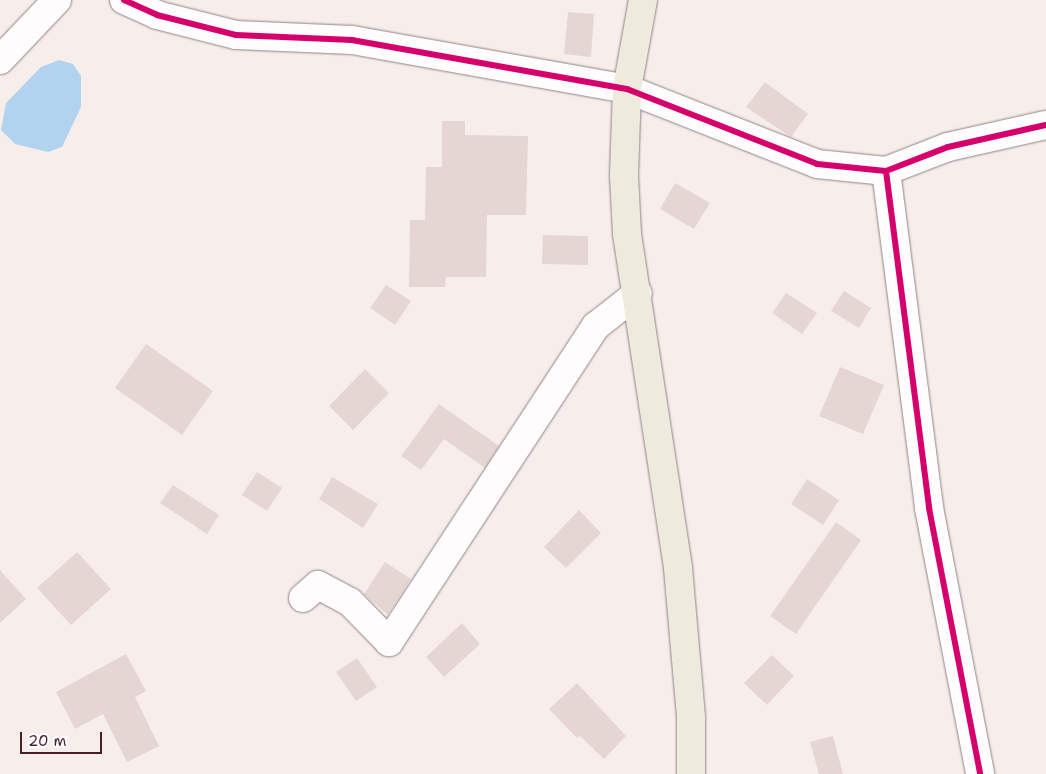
<!DOCTYPE html>
<html>
<head>
<meta charset="utf-8">
<style>
  body { margin:0 }
  #map { position:relative; width:1046px; height:774px; overflow:hidden; background:#f7eeeb; font-family:"Shantell Sans",sans-serif }
  div>[style] { position:absolute }
  [style*='--x'] { left:calc(var(--x)*1px); top:calc(var(--y)*1px); width:calc(var(--w)*1px); rotate:calc(var(--a)*1deg) }
  .water>* { inset:0; background:#b2d3f0 }
  .building>* { inset:0; background:#e6d6d3 }
  .roads { filter:drop-shadow(0 0 1px #908485) drop-shadow(0 0 1px #908485) }
  .street>* { height:28px; margin:-14px; padding:0 14px; transform-origin:14px; border-radius:14px; background:#fefcfc }
  .highway>* { height:28px; margin:-14px; padding:0 14px; transform-origin:14px; border-radius:14px; background:#eeebde }
  .cycleway>* { height:6px; margin:-3px; padding:0 3px; transform-origin:3px; border-radius:3px; background:#d6006c }
  span { translate:-50% -50%; white-space:nowrap; text-align:center; line-height:1.15; -webkit-text-stroke:4px #fff; paint-order:stroke }
  .scale { position:absolute; left:20px; top:732px; width:82px; height:22px; box-sizing:border-box; border:2px solid #4a1f2b; border-top:0; padding-left:6px; font-size:15px; line-height:18px; white-space:nowrap; color:#4a1f2b; -webkit-text-stroke:4px #fff; paint-order:stroke }
</style>
</head>
<body>
<div id="map">
  <div class="water">
    <i style="clip-path:polygon(59px 60px,73px 64px,81px 76px,81px 107px,62px 147px,48px 152px,15px 144px,1px 130px,6px 103px,41px 67px)"></i>
  </div>
  <div class="building">
    <i style="clip-path:polygon(568px 12px,594px 14px,591px 57px,564px 54px)"></i>
    <i style="clip-path:polygon(765px 82px,808px 114px,791px 137px,746px 107px)"></i>
    <i style="clip-path:polygon(442px 121px,465px 121px,465px 135px,528px 136px,526px 215px,487px 215px,486px 277px,446px 277px,445px 287px,409px 287px,410px 220px,425px 220px,426px 167px,442px 167px)"></i>
    <i style="clip-path:polygon(675px 183px,710px 203px,694px 229px,660px 209px)"></i>
    <i style="clip-path:polygon(543px 235px,588px 236px,588px 265px,542px 264px)"></i>
    <i style="clip-path:polygon(386px 285px,411px 301px,395px 325px,370px 308px)"></i>
    <i style="clip-path:polygon(844px 291px,871px 308px,859px 328px,831px 311px)"></i>
    <i style="clip-path:polygon(786px 293px,817px 313px,802px 334px,772px 313px)"></i>
    <i style="clip-path:polygon(146px 344px,213px 391px,182px 435px,115px 388px)"></i>
    <i style="clip-path:polygon(840px 367px,884px 385px,863px 434px,819px 416px)"></i>
    <i style="clip-path:polygon(365px 369px,389px 393px,353px 430px,329px 406px)"></i>
    <i style="clip-path:polygon(439px 404px,499px 446px,485px 468px,444px 439px,421px 470px,401px 456px)"></i>
    <i style="clip-path:polygon(257px 472px,282px 488px,267px 511px,242px 495px)"></i>
    <i style="clip-path:polygon(332px 477px,378px 504px,363px 528px,319px 499px)"></i>
    <i style="clip-path:polygon(807px 479px,839px 500px,823px 525px,791px 504px)"></i>
    <i style="clip-path:polygon(173px 485px,219px 515px,207px 534px,160px 503px)"></i>
    <i style="clip-path:polygon(579px 510px,601px 533px,566px 568px,544px 547px)"></i>
    <i style="clip-path:polygon(836px 522px,861px 540px,796px 634px,770px 616px)"></i>
    <i style="clip-path:polygon(77px 552px,111px 589px,71px 625px,37px 588px)"></i>
    <i style="clip-path:polygon(385px 562px,411px 579px,388px 615px,364px 594px)"></i>
    <i style="clip-path:polygon(0 570px,26px 599px,0 623px)"></i>
    <i style="clip-path:polygon(462px 623px,480px 644px,444px 677px,426px 657px)"></i>
    <i style="clip-path:polygon(126px 654px,146px 691px,135px 697px,159px 746px,127px 762px,103px 714px,75px 729px,56px 692px)"></i>
    <i style="clip-path:polygon(772px 655px,794px 676px,767px 705px,744px 683px)"></i>
    <i style="clip-path:polygon(357px 658px,377px 687px,356px 701px,336px 672px)"></i>
    <i style="clip-path:polygon(577px 683px,626px 736px,604px 759px,580px 736px,577px 738px,549px 709px)"></i>
    <i style="clip-path:polygon(833px 736px,843px 774px,819px 774px,810px 742px)"></i>
  </div>
  <div class="roads">
    <div class="street">
      <i style="--x:124;--y:0;--w:36;--a:24"></i>
      <i style="--x:157;--y:15;--w:81;--a:14.2"></i>
      <i style="--x:236;--y:35;--w:116;--a:2.5"></i>
      <i style="--x:352;--y:40;--w:279;--a:10.1"></i>
      <i style="--x:627;--y:89;--w:204;--a:21.5"></i>
      <i style="--x:817;--y:164;--w:69;--a:5.8"></i>
      <i style="--x:886;--y:171;--w:66;--a:-21.2"></i>
      <i style="--x:948;--y:147;--w:100;--a:-12.7"></i>
      <i style="--x:0;--y:60;--w:83;--a:-46.5"></i>
      <i style="--x:886;--y:171;--w:340;--a:82.7"></i>
      <i style="--x:929;--y:508;--w:271;--a:79.1"></i>
      <i style="--x:303;--y:598;--w:20;--a:-41"></i>
      <i style="--x:318;--y:585;--w:36;--a:28"></i>
      <i style="--x:350;--y:602;--w:56;--a:45.7"></i>
      <i style="--x:389;--y:642;--w:378;--a:-56.8"></i>
      <i style="--x:596;--y:326;--w:53;--a:-38.2"></i>
    </div>
    <div class="highway">
      <i style="--x:643;--y:0;--w:90;--a:100.2"></i>
      <i style="--x:627;--y:89;--w:87;--a:92"></i>
      <i style="--x:624;--y:176;--w:58;--a:87"></i>
      <i style="--x:627;--y:234;--w:338;--a:81.3"></i>
      <i style="--x:678;--y:568;--w:151;--a:85"></i>
      <i style="--x:691;--y:718;--w:56;--a:90"></i>
    </div>
  </div>
  <div class="cycleway">
    <i style="--x:124;--y:0;--w:36;--a:24"></i>
    <i style="--x:157;--y:15;--w:81;--a:14.2"></i>
    <i style="--x:236;--y:35;--w:116;--a:2.5"></i>
    <i style="--x:352;--y:40;--w:279;--a:10.1"></i>
    <i style="--x:627;--y:89;--w:204;--a:21.5"></i>
    <i style="--x:817;--y:164;--w:69;--a:5.8"></i>
    <i style="--x:886;--y:171;--w:66;--a:-21.2"></i>
    <i style="--x:948;--y:147;--w:100;--a:-12.7"></i>
    <i style="--x:886;--y:171;--w:340;--a:82.7"></i>
    <i style="--x:929;--y:508;--w:271;--a:79.1"></i>
  </div>
  <div class="scale">20 m</div>
</div>
</body>
</html>
